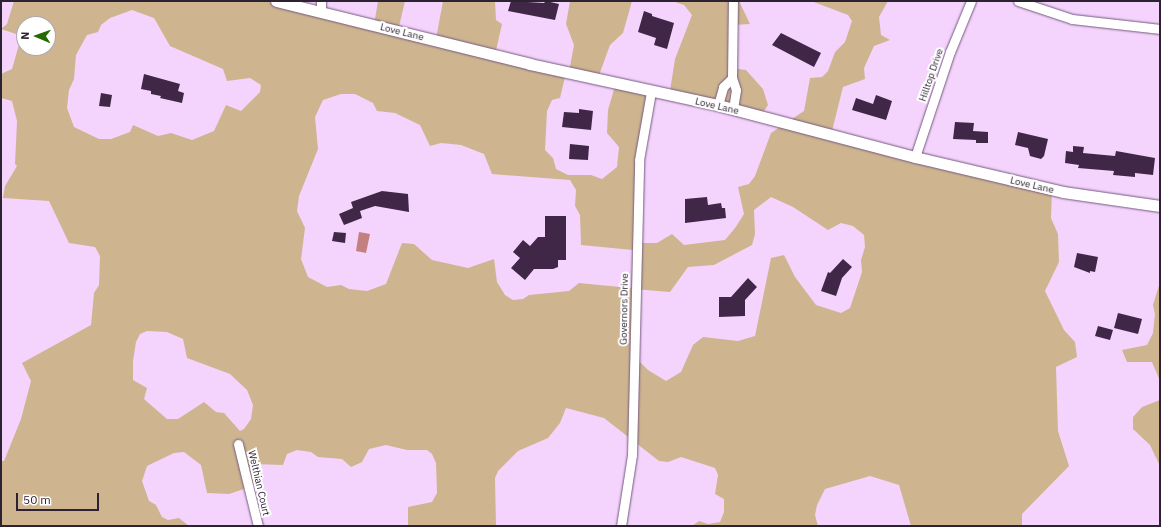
<!DOCTYPE html>
<html>
<head>
<meta charset="utf-8">
<style>
  body { margin:0 }
  #map { position:relative; width:1161px; height:527px; overflow:hidden; background:#f4d4fd; font-family:"IBM Plex Sans",sans-serif }
  div>[style] { position:absolute }
  [style*='--x'] { left:calc(var(--x)*1px); top:calc(var(--y)*1px); width:calc(var(--w)*1px); rotate:calc(var(--a)*1deg) }
  .green>* { inset:0; background:#ceb590 }
  .water>* { inset:0; background:#c47f80 }
  .building>* { inset:0; background:#402747 }
  .roads { filter:drop-shadow(0 0 1px #75597d) drop-shadow(0 0 1px #75597d) }
  .minor>* { height:9px; margin:-4.5px; padding:0 4.5px; transform-origin:4.5px; border-radius:4.5px; background:#fff }
  .tertiary>* { height:11px; margin:-5.5px; padding:0 5.5px; transform-origin:5.5px; border-radius:5.5px; background:#fff }
  span { translate:-50% -50%; white-space:nowrap; text-align:center; line-height:1.15; -webkit-text-stroke:4px #fff; paint-order:stroke }
  .street-label { font-size:10px; color:#2d2231 }
  .frame { position:absolute; inset:0; border:2px solid #2d2231; pointer-events:none }
  .north { position:absolute; left:16px; top:16px; width:40px; height:40px; box-sizing:border-box; background:#fff; border:1px solid #aba7ad; border-radius:50%; rotate:272deg; font-size:11px; font-weight:700; line-height:16px; text-align:center; color:#2d2231 }
  .north::after { content:''; display:block; margin:auto; width:14px; height:18px; background:#256a01; clip-path:polygon(50% 0,100% 100%,50% 72%,0 100%) }
  .scale { position:absolute; left:16px; top:493px; width:83px; height:18px; box-sizing:border-box; border:2px solid #2d2231; border-top:0; padding-left:5px; font-size:12px; line-height:14px; white-space:nowrap; color:#2d2231; -webkit-text-stroke:3px #fff; paint-order:stroke }
</style>
</head>
<body>
<div id="map">
  <div class="green">
    <i style="clip-path:polygon(evenodd,14px 1px,272px 1px,374px 25px,378px 1px,405px 1px,398px 31px,436px 39px,443px 1px,495px 1px,496px 20px,502px 24px,495px 55px,566px 73px,560px 98px,552px 100px,547px 111px,545px 150px,553px 158px,556px 169px,568px 175px,591px 175px,602px 179px,617px 167px,619px 147px,607px 133px,608px 110px,615px 86px,647px 93px,637px 162px,637px 243px,657px 243px,672px 234px,684px 245px,725px 240px,735px 228px,744px 214px,738px 187px,749px 184px,755px 176px,771px 133px,804px 111px,810px 78px,822px 77px,828px 71px,835px 52px,845px 42px,852px 21px,848px 15px,811px 1px,888px 1px,879px 17px,881px 35px,890px 40px,874px 46px,864px 68px,865px 79px,843px 87px,832px 131px,1052px 190px,1051px 218px,1058px 234px,1059px 262px,1045px 291px,1064px 330px,1075px 342px,1077px 357px,1056px 367px,1058px 431px,1069px 466px,1022px 514px,1022px 526px,911px 526px,899px 485px,870px 476px,825px 489px,817px 505px,815px 515px,818px 526px,692px 526px,699px 521px,708px 524px,720px 522px,724px 512px,724px 499px,715px 494px,718px 475px,715px 468px,681px 457px,668px 462px,659px 461px,604px 418px,566px 408px,560px 423px,548px 438px,518px 451px,498px 471px,495px 478px,496px 526px,408px 526px,408px 507px,432px 502px,437px 493px,436px 463px,432px 454px,427px 450px,407px 450px,386px 445px,369px 449px,362px 462px,351px 467px,342px 459px,318px 457px,311px 452px,297px 450px,287px 454px,283px 465px,253px 464px,253px 486px,229px 494px,207px 493px,201px 465px,184px 452px,174px 453px,147px 466px,142px 481px,149px 501px,156px 505px,162px 517px,168px 520px,179px 518px,189px 526px,1px 526px,1px 461px,4px 461px,21px 419px,31px 381px,22px 363px,91px 325px,94px 293px,99px 285px,100px 256px,95px 247px,69px 243px,49px 201px,3px 198px,5px 186px,17px 166px,15px 164px,17px 121px,12px 101px,1px 98px,1px 74px,12px 69px,20px 41px,16px 34px,1px 29px,7px 24px,14px 1px,132px 10px,154px 18px,170px 46px,223px 69px,227px 81px,250px 78px,261px 85px,260px 92px,241px 111px,226px 105px,214px 131px,192px 140px,171px 133px,158px 136px,133px 125px,130px 132px,111px 139px,99px 139px,74px 127px,67px 108px,69px 90px,74px 79px,76px 55px,87px 35px,98px 32px,101px 25px,110px 18px,132px 10px,14px 1px,24px 24px,48px 24px,48px 48px,24px 48px,24px 24px,14px 1px,341px 94px,355px 94px,373px 103px,377px 111px,395px 113px,420px 125px,430px 146px,441px 143px,461px 145px,484px 154px,492px 174px,570px 180px,576px 190px,575px 206px,580px 215px,581px 245px,633px 250px,631px 288px,579px 283px,569px 291px,529px 295px,523px 299px,513px 300px,505px 295px,497px 282px,494px 259px,468px 268px,432px 260px,414px 244px,402px 243px,386px 284px,367px 291px,349px 289px,341px 285px,327px 287px,308px 277px,301px 259px,305px 228px,297px 211px,299px 196px,318px 149px,315px 117px,323px 100px,341px 94px,14px 1px,771px 197px,793px 207px,828px 230px,841px 223px,853px 226px,864px 235px,865px 247px,861px 260px,862px 272px,850px 308px,841px 313px,816px 305px,795px 277px,784px 255px,771px 258px,755px 336px,738px 341px,703px 337px,693px 345px,681px 372px,666px 381px,648px 370px,631px 353px,633px 289px,670px 292px,688px 267px,714px 265px,752px 245px,755px 234px,754px 210px,771px 197px,14px 1px,147px 331px,167px 332px,183px 339px,187px 358px,230px 374px,247px 390px,253px 405px,251px 419px,244px 429px,240px 431px,224px 413px,216px 412px,204px 402px,178px 419px,167px 419px,144px 399px,147px 388px,133px 380px,133px 361px,136px 342px,140px 334px,147px 331px)"></i>
    <i style="clip-path:polygon(570px 1px,632px 1px,623px 33px,610px 45px,598px 78px,569px 72px,574px 45px,566px 24px)"></i>
    <i style="clip-path:polygon(672px 1px,739px 1px,750px 24px,734px 25px,731px 68px,746px 70px,763px 89px,768px 105px,758px 120px,669px 97px,675px 59px,692px 15px,684px 5px)"></i>
    <i style="clip-path:polygon(1160px 282px,1160px 381px,1152px 362px,1127px 362px,1122px 350px,1147px 345px,1153px 333px,1155px 314px,1153px 305px)"></i>
    <i style="clip-path:polygon(1160px 400px,1160px 466px,1150px 445px,1133px 429px,1133px 417px,1142px 407px)"></i>
  </div>
  <div class="water">
    <i style="clip-path:polygon(359px 232px,370px 234px,366px 253px,356px 251px)"></i>
  </div>
  <div class="building">
    <i style="clip-path:polygon(511px 1px,544px 3px,546px 1px,559px 4px,555px 20px,508px 11px)"></i>
    <i style="clip-path:polygon(644px 11px,652px 14px,652px 16px,674px 23px,667px 49px,654px 45px,656px 38px,638px 32px)"></i>
    <i style="clip-path:polygon(781px 33px,821px 53px,814px 67px,772px 45px)"></i>
    <i style="clip-path:polygon(144px 74px,180px 84px,178px 91px,184px 93px,182px 103px,160px 98px,161px 96px,151px 94px,151px 91px,141px 89px)"></i>
    <i style="clip-path:polygon(101px 93px,112px 95px,110px 107px,99px 106px)"></i>
    <i style="clip-path:polygon(876px 95px,892px 101px,886px 120px,852px 110px,856px 98px,873px 104px)"></i>
    <i style="clip-path:polygon(579px 109px,593px 111px,591px 130px,562px 127px,564px 112px,579px 113px)"></i>
    <i style="clip-path:polygon(955px 122px,974px 123px,973px 131px,988px 132px,988px 143px,976px 143px,976px 140px,953px 139px)"></i>
    <i style="clip-path:polygon(1018px 132px,1048px 139px,1044px 156px,1041px 159px,1030px 156px,1028px 148px,1015px 145px)"></i>
    <i style="clip-path:polygon(570px 144px,589px 146px,588px 160px,569px 159px)"></i>
    <i style="clip-path:polygon(1073px 146px,1084px 147px,1083px 153px,1115px 156px,1116px 151px,1155px 158px,1153px 175px,1135px 173px,1135px 177px,1113px 175px,1114px 171px,1078px 168px,1079px 165px,1065px 163px,1066px 151px,1073px 152px)"></i>
    <i style="clip-path:polygon(382px 191px,408px 194px,409px 212px,375px 206px,360px 211px,362px 218px,344px 225px,339px 214px,353px 208px,351px 202px)"></i>
    <i style="clip-path:polygon(707px 197px,708px 205px,721px 203px,722px 208px,725px 208px,726px 218px,685px 223px,685px 199px)"></i>
    <i style="clip-path:polygon(545px 216px,566px 216px,566px 260px,558px 260px,558px 267px,553px 269px,534px 269px,525px 280px,511px 268px,520px 258px,513px 252px,523px 240px,530px 246px,538px 237px,545px 237px)"></i>
    <i style="clip-path:polygon(334px 232px,346px 233px,345px 243px,332px 241px)"></i>
    <i style="clip-path:polygon(1077px 253px,1098px 257px,1095px 272px,1090px 271px,1090px 273px,1074px 267px)"></i>
    <i style="clip-path:polygon(843px 259px,852px 267px,842px 278px,836px 296px,821px 291px,828px 272px,830px 273px)"></i>
    <i style="clip-path:polygon(748px 278px,757px 287px,745px 300px,745px 316px,719px 317px,719px 297px,731px 297px)"></i>
    <i style="clip-path:polygon(1118px 313px,1142px 319px,1138px 334px,1114px 328px)"></i>
    <i style="clip-path:polygon(1098px 326px,1113px 330px,1110px 340px,1095px 336px)"></i>
  </div>
  <div class="roads">
    <div class="minor">
      <i style="--x:1018;--y:1;--w:57;--a:18.4"></i>
      <i style="--x:1072;--y:19;--w:89;--a:6.5"></i>
      <i style="--x:321;--y:11;--w:10;--a:-90"></i>
      <i style="--x:718;--y:105;--w:19;--a:-74"></i>
      <i style="--x:723;--y:87;--w:13;--a:-45"></i>
      <i style="--x:733;--y:109;--w:19;--a:-81"></i>
      <i style="--x:736;--y:90;--w:13;--a:-108"></i>
      <i style="--x:732;--y:78;--w:77;--a:-89.3"></i>
      <i style="--x:915;--y:157;--w:111;--a:-71.6"></i>
      <i style="--x:950;--y:52;--w:55;--a:-67.6"></i>
      <i style="--x:238;--y:444;--w:84;--a:76.3"></i>
      <i style="--x:621;--y:526;--w:72;--a:-81.2"></i>
      <i style="--x:632;--y:455;--w:295;--a:-88.6"></i>
      <i style="--x:639;--y:160;--w:69;--a:-80"></i>
    </div>
    <div class="tertiary">
      <i style="--x:276;--y:1;--w:262;--a:13.9"></i>
      <i style="--x:530;--y:64;--w:192;--a:12.3"></i>
      <i style="--x:718;--y:105;--w:204;--a:14.8"></i>
      <i style="--x:915;--y:157;--w:152;--a:13.3"></i>
      <i style="--x:1063;--y:192;--w:98;--a:8.2"></i>
    </div>
  </div>
  <div class="street-label">
    <span style="left:402px;top:32px;rotate:14deg">Love Lane</span>
    <span style="left:931px;top:75px;rotate:-71deg">Hilltop Drive</span>
    <span style="left:717px;top:106px;rotate:13deg">Love Lane</span>
    <span style="left:1032px;top:185px;rotate:13deg">Love Lane</span>
    <span style="left:624px;top:309px;rotate:-89deg">Governors Drive</span>
    <span style="left:259px;top:483px;rotate:77deg">Welthian Court</span>
  </div>
  <div class="frame"></div>
  <div class="north">N</div>
  <div class="scale">50 m</div>
</div>
</body>
</html>
